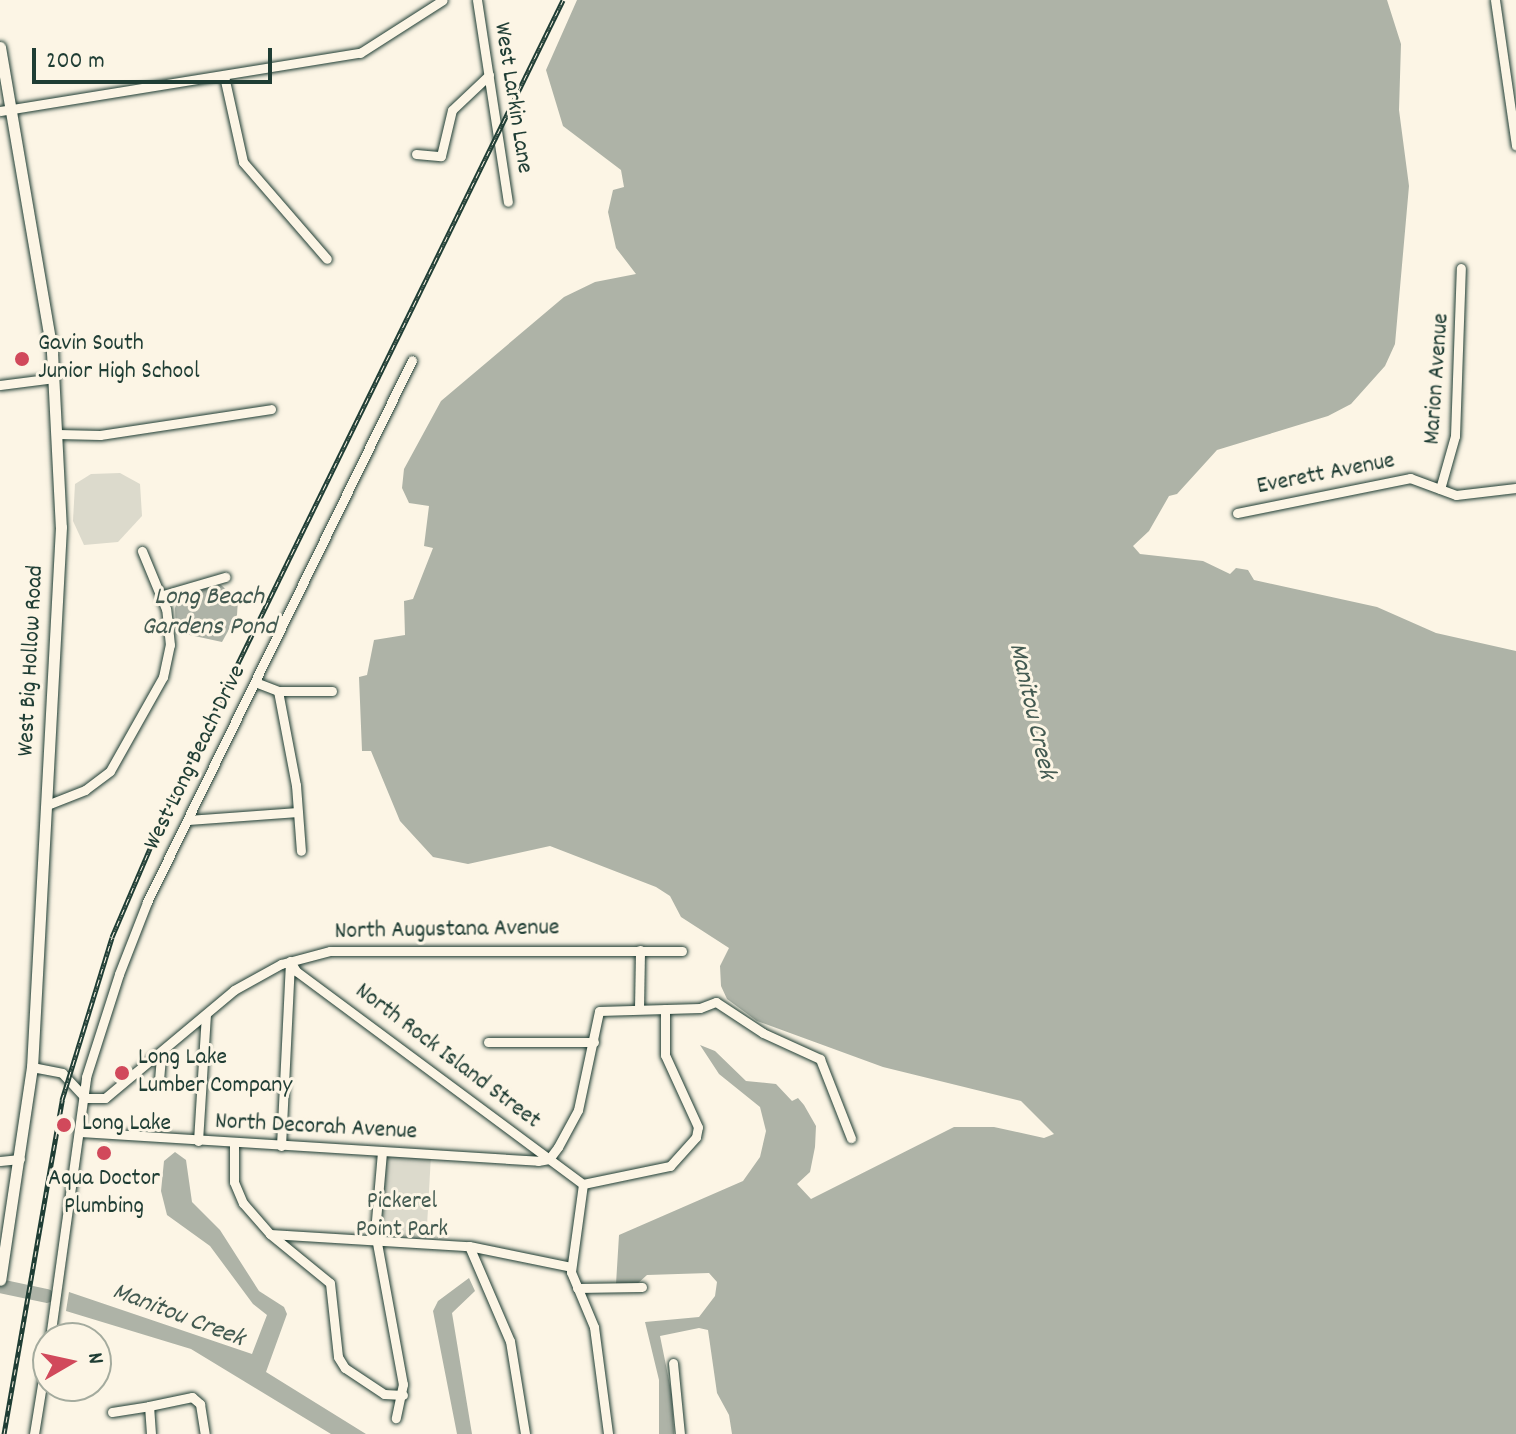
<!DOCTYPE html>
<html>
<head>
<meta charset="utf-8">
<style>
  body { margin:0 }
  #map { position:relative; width:1516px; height:1434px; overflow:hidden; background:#fcf5e5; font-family:Dekko,sans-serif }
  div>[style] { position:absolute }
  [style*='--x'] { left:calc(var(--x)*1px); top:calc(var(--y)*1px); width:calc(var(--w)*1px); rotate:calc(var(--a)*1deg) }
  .green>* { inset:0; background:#dcdacc }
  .water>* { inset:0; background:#aeb3a7 }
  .river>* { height:14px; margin:-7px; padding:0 7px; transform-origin:7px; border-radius:7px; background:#aeb3a7 }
  .roads { filter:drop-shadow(0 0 2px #1f3d34) drop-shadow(0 0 2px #1f3d34) }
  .minor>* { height:9px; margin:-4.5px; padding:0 4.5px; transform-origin:4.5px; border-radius:4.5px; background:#fcf5e5 }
  .major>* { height:11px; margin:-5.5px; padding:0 5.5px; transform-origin:5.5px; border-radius:5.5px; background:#fcf5e5 }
  .rail>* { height:5px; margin-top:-2.5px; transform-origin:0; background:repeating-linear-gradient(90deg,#fcf5e5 0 6px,#1f3d34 0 12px); box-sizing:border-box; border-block:2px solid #1f3d34 }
  .dots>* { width:22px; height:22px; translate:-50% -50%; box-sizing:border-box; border:4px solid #fcf5e5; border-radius:50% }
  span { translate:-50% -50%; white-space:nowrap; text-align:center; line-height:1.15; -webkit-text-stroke:6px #fcf5e5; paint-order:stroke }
  .street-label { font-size:24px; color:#1f3d34 }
  .poi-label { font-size:24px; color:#1f3d34 }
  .left { translate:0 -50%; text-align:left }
  .park-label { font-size:24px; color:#455c52 }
  .water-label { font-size:26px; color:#435a51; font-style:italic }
  .north { position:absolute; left:32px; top:1322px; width:80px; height:80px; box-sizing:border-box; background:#fcf5e5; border:2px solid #a4ab9e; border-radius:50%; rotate:81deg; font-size:22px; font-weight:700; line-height:32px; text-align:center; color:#1f3d34 }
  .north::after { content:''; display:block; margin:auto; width:28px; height:36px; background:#d1495b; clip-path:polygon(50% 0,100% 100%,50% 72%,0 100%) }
  .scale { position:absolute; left:32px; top:48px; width:240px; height:36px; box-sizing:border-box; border:4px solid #1f3d34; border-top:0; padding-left:10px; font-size:24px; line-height:28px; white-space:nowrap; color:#1f3d34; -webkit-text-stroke:6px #fcf5e5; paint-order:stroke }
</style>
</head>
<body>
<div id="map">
  <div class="green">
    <i style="clip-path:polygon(120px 473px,140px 484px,142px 516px,118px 542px,84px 545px,73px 521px,75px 484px,91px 474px)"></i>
    <i style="clip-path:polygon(382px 1152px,431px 1155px,426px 1244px,377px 1241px)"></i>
  </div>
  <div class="water">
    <i style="clip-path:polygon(577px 0,1387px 0,1401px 44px,1399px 110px,1409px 186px,1395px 344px,1385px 366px,1351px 404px,1328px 416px,1217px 450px,1177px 494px,1169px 496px,1149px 531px,1133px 546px,1140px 554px,1203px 561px,1230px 574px,1236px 568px,1248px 570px,1254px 580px,1377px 607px,1436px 633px,1516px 651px,1516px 1434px,732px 1434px,729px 1415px,717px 1393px,708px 1330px,699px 1328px,660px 1336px,672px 1395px,674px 1434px,659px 1434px,659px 1380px,645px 1322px,699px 1317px,715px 1296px,717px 1282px,709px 1273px,647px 1275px,636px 1285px,616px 1284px,619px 1235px,743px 1181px,760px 1157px,766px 1131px,760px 1107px,719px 1074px,700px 1045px,715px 1051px,746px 1081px,776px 1084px,792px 1101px,798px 1098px,804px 1105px,816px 1126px,815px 1147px,810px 1172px,797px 1184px,811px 1199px,954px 1127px,994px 1127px,1044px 1138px,1054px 1134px,1021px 1101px,883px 1067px,757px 1021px,727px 999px,721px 986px,720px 966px,729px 948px,681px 917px,670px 896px,656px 887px,550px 846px,468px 864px,433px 857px,400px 821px,371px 751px,362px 751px,359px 677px,367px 675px,374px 640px,405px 635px,404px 601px,413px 599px,433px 548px,424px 546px,429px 506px,409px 503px,402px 488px,404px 469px,441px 401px,564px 297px,595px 282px,636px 274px,616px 248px,608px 212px,613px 190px,624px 187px,621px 170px,563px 126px,546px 70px)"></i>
    <i style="clip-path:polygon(221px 585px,238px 600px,237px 615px,222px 642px,176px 632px,175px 608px,180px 595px,198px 586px)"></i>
    <i style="clip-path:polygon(175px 1152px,186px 1160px,192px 1202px,220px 1230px,259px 1291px,284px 1307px,287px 1314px,266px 1372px,366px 1434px,331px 1434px,191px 1349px,66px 1311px,69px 1292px,252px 1354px,267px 1315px,253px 1304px,210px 1246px,167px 1215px,161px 1191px,164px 1161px)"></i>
    <i style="clip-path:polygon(469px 1278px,475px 1291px,452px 1313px,472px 1434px,457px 1434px,433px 1311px,438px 1301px)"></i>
  </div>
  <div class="river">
    <i style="--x:0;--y:1286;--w:48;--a:12"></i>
  </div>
  <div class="roads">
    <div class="minor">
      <i style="--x:477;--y:0;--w:204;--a:81.3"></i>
      <i style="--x:1495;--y:0;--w:147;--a:81.8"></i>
      <i style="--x:224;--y:76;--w:88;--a:77.5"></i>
      <i style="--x:243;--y:162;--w:128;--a:49.1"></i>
      <i style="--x:0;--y:111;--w:365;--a:-9.2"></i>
      <i style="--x:360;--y:53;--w:98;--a:-32.6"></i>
      <i style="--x:416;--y:154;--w:25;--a:5"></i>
      <i style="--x:441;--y:156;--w:47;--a:-76.6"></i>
      <i style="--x:452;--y:110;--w:51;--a:-43.4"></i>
      <i style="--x:0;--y:385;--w:55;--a:-7.3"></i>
      <i style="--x:58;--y:434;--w:42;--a:1.4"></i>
      <i style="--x:100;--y:435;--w:173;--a:-8.6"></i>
      <i style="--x:1440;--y:489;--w:55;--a:-74.2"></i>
      <i style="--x:1455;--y:436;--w:168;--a:-88"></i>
      <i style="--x:1237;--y:513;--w:177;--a:-11.4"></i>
      <i style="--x:1410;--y:478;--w:49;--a:20.3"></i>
      <i style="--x:1456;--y:495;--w:60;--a:-6.7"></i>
      <i style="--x:163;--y:595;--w:65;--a:-16.2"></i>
      <i style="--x:255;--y:682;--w:25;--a:21"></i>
      <i style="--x:278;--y:691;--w:54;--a:0"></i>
      <i style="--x:278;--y:691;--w:96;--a:79.2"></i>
      <i style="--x:296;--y:785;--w:66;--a:85.7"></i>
      <i style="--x:47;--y:805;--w:41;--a:-21.5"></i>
      <i style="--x:85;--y:790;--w:31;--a:-37"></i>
      <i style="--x:110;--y:771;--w:108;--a:-60.6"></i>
      <i style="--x:163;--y:677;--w:33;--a:-78"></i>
      <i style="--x:170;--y:645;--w:36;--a:-96"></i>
      <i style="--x:166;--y:609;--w:63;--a:-112.5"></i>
      <i style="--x:188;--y:820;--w:110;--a:-4.2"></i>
      <i style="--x:290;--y:961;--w:12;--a:59"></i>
      <i style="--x:296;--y:971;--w:357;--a:36.6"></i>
      <i style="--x:639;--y:1009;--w:59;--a:-89"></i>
      <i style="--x:488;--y:1042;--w:106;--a:0"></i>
      <i style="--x:32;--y:1067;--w:31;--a:11"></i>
      <i style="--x:62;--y:1073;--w:34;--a:47"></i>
      <i style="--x:85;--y:1098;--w:20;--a:0"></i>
      <i style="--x:105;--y:1098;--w:168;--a:-39.9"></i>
      <i style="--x:234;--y:990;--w:54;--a:-29"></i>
      <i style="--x:281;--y:964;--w:51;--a:-14.9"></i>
      <i style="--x:330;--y:951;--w:352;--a:0"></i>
      <i style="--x:159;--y:1080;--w:25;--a:-85"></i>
      <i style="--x:80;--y:1132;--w:459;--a:3.6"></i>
      <i style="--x:538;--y:1161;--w:11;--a:-10"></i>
      <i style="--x:549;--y:1159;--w:15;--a:-53"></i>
      <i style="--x:558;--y:1147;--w:42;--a:-61.6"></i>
      <i style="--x:578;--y:1110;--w:101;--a:-78"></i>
      <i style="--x:599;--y:1011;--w:101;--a:-1.7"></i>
      <i style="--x:700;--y:1008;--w:17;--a:-21"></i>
      <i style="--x:716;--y:1002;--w:56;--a:33.4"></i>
      <i style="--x:763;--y:1033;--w:63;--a:24.5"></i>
      <i style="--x:820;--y:1059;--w:85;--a:68.6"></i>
      <i style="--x:198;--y:1141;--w:127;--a:-86.4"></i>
      <i style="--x:234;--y:1144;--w:38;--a:90"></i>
      <i style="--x:234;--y:1182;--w:23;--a:67"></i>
      <i style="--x:243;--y:1203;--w:41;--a:48.9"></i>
      <i style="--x:270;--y:1234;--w:77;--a:39.2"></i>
      <i style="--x:330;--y:1283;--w:74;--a:83.8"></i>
      <i style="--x:338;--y:1357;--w:13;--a:58"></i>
      <i style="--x:345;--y:1368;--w:47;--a:33.7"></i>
      <i style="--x:384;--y:1394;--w:19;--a:3"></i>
      <i style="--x:281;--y:1146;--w:185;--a:-87.2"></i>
      <i style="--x:382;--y:1152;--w:80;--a:95"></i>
      <i style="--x:375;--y:1232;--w:155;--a:79.6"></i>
      <i style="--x:403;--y:1384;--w:35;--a:102"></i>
      <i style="--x:0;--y:1161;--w:20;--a:-6"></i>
      <i style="--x:583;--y:1184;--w:89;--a:-11.7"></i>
      <i style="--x:670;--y:1166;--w:39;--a:-48"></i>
      <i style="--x:696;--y:1137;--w:10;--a:-79"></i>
      <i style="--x:698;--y:1127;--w:79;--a:-114.6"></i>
      <i style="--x:665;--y:1055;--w:46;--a:-90"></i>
      <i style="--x:583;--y:1184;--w:89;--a:97.8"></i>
      <i style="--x:571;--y:1272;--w:60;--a:67.3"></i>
      <i style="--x:594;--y:1327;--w:108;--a:82.5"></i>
      <i style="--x:270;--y:1234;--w:199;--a:3.5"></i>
      <i style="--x:469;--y:1246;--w:104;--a:11.6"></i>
      <i style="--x:469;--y:1246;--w:103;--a:66.7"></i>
      <i style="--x:510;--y:1341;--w:94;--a:80.8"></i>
      <i style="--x:577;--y:1288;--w:65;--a:-0.9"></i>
      <i style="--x:50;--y:1338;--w:263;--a:-82.1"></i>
      <i style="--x:86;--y:1077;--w:108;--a:-72.2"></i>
      <i style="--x:119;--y:974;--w:77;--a:-68.7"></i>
      <i style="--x:147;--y:902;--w:603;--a:-63.94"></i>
      <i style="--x:673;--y:1363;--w:71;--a:84.4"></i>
      <i style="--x:112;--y:1412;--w:37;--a:-9"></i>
      <i style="--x:34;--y:1434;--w:87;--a:-80.8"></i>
      <i style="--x:151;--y:1434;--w:28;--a:-94"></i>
      <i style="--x:149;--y:1406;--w:44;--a:-11.8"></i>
      <i style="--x:192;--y:1397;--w:11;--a:41"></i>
      <i style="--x:200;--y:1404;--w:30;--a:81"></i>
    </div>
    <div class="major">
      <i style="--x:0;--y:47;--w:309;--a:80.3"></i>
      <i style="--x:52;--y:352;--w:175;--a:87.1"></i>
      <i style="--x:61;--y:527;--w:541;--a:93.07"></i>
      <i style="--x:32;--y:1067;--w:215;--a:98.5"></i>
    </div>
  </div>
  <div class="rail">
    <i style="--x:4;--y:1434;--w:339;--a:-80.1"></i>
    <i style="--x:62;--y:1100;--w:170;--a:-72.9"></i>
    <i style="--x:112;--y:937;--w:147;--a:-66.8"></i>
    <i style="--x:170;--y:802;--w:893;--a:-63.89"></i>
  </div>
  <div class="dots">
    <i style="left:22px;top:359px;background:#d1495b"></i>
    <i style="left:122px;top:1073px;background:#d1495b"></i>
    <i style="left:64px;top:1125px;background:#d1495b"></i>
    <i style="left:104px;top:1153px;background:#d1495b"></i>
  </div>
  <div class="street-label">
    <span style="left:512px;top:98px;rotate:81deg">West Larkin Lane</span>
    <span style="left:1438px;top:379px;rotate:-86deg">Marion Avenue</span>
    <span style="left:1326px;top:475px;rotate:-11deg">Everett Avenue</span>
    <span style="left:32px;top:661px;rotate:-87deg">West Big Hollow Road</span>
    <span style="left:196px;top:758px;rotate:-64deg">West Long Beach Drive</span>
    <span style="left:447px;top:931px;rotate:-1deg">North Augustana Avenue</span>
    <span style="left:447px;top:1057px;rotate:37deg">North Rock Island Street</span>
    <span style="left:316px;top:1128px;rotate:3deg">North Decorah Avenue</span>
  </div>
  <div class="poi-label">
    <span class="left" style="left:38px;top:359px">Gavin South<br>Junior High School</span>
    <span class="left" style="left:138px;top:1073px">Long Lake<br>Lumber Company</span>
    <span class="left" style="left:82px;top:1125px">Long Lake</span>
    <span style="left:104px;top:1194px">Aqua Doctor<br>Plumbing</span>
  </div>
  <div class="park-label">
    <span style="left:402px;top:1217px">Pickerel<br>Point Park</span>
  </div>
  <div class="water-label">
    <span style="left:209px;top:613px">Long Beach<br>Gardens Pond</span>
    <span style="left:1031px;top:711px;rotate:77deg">Manitou Creek</span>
    <span style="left:178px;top:1316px;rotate:21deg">Manitou Creek</span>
  </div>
  <div class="north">N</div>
  <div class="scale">200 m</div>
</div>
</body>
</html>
